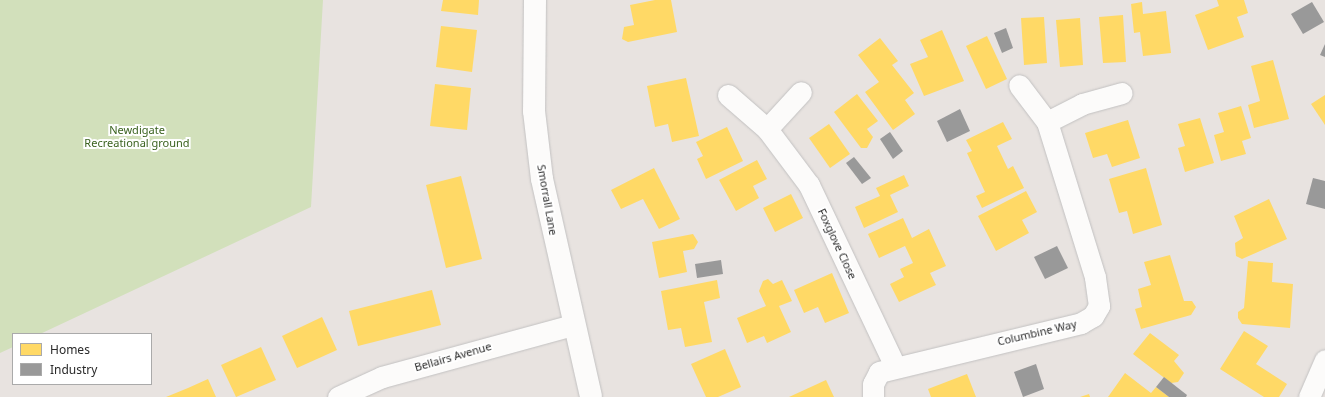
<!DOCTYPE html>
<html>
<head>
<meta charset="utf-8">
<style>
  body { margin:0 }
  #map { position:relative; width:1325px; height:397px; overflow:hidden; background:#e8e3e0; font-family:"Noto Sans",sans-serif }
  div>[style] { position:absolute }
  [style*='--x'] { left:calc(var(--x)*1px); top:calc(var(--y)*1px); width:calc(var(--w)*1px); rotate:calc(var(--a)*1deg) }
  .green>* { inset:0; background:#d2e0bb }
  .homes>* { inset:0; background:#ffd966 }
  .industry>* { inset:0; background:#999 }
  .roads { filter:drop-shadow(0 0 1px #c2c1c1) drop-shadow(0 0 1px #c2c1c1) }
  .street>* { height:21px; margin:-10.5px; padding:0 10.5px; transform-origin:10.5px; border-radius:10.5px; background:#fcfbfa }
  .secondary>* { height:22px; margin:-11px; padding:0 11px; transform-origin:11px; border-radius:11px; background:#fcfbfa }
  span { translate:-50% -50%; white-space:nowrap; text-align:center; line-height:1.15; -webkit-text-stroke:4px #fff; paint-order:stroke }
  .park-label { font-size:11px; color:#3a621f }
  .street-label { font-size:11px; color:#2a2a2a }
  .legend { position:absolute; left:12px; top:333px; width:140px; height:52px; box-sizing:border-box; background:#fff; border:1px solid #aaa; margin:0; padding:5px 7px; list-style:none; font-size:12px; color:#2a2a2a }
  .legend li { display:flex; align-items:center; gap:8px; height:20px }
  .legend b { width:20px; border:1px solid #aaa }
</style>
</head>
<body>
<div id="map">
  <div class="green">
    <i style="clip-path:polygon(0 0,323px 0,311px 207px,40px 334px,13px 334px,13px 347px,0 353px)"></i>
  </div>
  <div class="homes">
    <i style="clip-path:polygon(443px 0,479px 0,478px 15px,441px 11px)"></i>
    <i style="clip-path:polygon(655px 0,671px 0,677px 32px,628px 42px,622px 39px,624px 27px,634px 25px,630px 5px)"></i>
    <i style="clip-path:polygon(1217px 0,1244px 0,1248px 13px,1237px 17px,1244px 37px,1208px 50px,1195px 15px,1219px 6px)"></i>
    <i style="clip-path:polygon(1142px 2px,1143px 14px,1166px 11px,1171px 53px,1143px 56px,1140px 32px,1134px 33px,1131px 4px)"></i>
    <i style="clip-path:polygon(1123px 15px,1126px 62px,1103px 63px,1099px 17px)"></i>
    <i style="clip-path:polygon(1044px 17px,1047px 63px,1024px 65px,1021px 18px)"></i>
    <i style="clip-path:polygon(1080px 18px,1083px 65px,1060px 67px,1056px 20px)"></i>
    <i style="clip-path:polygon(441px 26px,477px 30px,472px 72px,436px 67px)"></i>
    <i style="clip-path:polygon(942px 30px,964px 81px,924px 96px,910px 64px,928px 57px,920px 40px)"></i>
    <i style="clip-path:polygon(987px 36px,1007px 79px,986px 89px,966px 46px)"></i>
    <i style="clip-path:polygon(880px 38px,898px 61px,892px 65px,914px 93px,905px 100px,915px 114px,893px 130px,865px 92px,879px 82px,858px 55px)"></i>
    <i style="clip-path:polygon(1273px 60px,1289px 119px,1254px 128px,1248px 105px,1260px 101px,1251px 66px)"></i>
    <i style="clip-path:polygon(686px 78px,699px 136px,672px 142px,668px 124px,655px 127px,647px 86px)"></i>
    <i style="clip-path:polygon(435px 84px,471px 88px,467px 130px,430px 126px)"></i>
    <i style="clip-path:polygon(857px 94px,878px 121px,867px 129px,873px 137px,867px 148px,861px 148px,834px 112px)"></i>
    <i style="clip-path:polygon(1325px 95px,1325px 125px,1311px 104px)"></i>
    <i style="clip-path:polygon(1241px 106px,1251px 138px,1242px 141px,1246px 154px,1221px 161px,1214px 135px,1224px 132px,1218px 113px)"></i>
    <i style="clip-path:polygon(1200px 118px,1214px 163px,1185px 172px,1178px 148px,1185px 146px,1178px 124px)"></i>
    <i style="clip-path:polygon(1128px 120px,1140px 158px,1112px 167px,1107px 154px,1093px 158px,1085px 133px)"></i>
    <i style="clip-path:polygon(1003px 122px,1012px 139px,997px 146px,1008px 169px,1013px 166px,1024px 188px,982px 208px,976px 196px,985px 192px,967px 153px,972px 151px,966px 140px)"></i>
    <i style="clip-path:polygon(829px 124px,850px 154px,830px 168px,809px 138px)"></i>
    <i style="clip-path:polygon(727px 127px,743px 161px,706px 179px,697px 159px,703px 156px,696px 142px)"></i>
    <i style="clip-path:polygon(757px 160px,767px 179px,753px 186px,759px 198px,736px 211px,719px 180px)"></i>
    <i style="clip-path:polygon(654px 168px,680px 219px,659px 229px,643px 199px,621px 209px,611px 190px)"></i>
    <i style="clip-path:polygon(1146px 168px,1162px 225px,1133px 234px,1127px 211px,1119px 213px,1109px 179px)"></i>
    <i style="clip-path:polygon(904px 175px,909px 186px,890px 195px,898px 212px,864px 228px,855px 207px,880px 196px,876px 188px)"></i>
    <i style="clip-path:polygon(461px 176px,482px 259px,446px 268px,426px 185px)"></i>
    <i style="clip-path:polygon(1026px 191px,1037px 212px,1022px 220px,1029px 233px,996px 251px,978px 216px)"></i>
    <i style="clip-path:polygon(791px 194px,803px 218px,775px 232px,763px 208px)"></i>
    <i style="clip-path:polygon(1269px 199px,1287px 239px,1242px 259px,1236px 256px,1235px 243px,1243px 238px,1234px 216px)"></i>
    <i style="clip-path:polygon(903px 218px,912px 238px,929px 229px,946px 266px,930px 273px,936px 285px,899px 302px,890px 284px,904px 277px,900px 269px,913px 263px,905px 246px,879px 258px,868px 234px)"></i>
    <i style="clip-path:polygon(693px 234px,698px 242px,694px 249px,683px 251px,687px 272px,659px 278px,652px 242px)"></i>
    <i style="clip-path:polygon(1170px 255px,1184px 301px,1192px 301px,1196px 307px,1191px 315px,1141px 329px,1135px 309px,1142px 307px,1138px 289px,1151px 285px,1144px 262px)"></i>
    <i style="clip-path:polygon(1248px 261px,1273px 263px,1272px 282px,1293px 284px,1290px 328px,1242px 324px,1238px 318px,1238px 312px,1244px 308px)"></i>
    <i style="clip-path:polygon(832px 273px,849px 313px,825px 323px,818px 307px,804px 313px,794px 290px)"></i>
    <i style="clip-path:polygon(768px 279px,773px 284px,782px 280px,792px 301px,779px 306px,791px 332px,767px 343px,764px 336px,747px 343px,737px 318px,766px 306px,759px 291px,763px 281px)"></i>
    <i style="clip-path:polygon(717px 280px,720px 298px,704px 302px,712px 342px,685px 347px,681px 328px,668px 330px,661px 291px)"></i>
    <i style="clip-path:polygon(432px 290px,441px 325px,358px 346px,349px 311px)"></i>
    <i style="clip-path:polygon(322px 317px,337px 350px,297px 368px,282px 336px)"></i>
    <i style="clip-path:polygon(1244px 331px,1268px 346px,1256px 364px,1287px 384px,1279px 397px,1264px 397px,1220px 369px)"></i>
    <i style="clip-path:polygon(1150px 333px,1179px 355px,1174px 361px,1184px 373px,1178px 382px,1171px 383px,1133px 354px)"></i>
    <i style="clip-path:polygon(261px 347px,276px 380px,236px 397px,221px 365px)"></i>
    <i style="clip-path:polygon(725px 349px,741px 387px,718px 397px,706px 397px,691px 364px)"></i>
    <i style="clip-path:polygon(1125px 373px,1151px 393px,1156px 387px,1169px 397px,1108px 397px)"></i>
    <i style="clip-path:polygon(967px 374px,976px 397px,931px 397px,928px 389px)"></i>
    <i style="clip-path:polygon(208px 379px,216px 397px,166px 397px,188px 388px)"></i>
    <i style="clip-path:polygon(826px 380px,834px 397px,789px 397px)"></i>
    <i style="clip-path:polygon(1089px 394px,1090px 397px,1080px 397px)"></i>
  </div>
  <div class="industry">
    <i style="clip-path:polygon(1312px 2px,1324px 22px,1303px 34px,1291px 14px)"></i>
    <i style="clip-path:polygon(1006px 28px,1013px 48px,1002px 53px,994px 33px)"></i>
    <i style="clip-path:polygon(1325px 44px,1325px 57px,1320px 55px)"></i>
    <i style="clip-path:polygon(960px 109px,970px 131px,947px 142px,937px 121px)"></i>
    <i style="clip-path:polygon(890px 132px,903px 151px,893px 159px,880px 139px)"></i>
    <i style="clip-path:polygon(854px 157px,871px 178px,862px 184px,846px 163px)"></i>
    <i style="clip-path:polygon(1313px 178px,1325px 181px,1325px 209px,1306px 204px)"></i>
    <i style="clip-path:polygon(1057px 246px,1068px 268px,1045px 279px,1034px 257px)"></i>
    <i style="clip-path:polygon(721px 260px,723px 274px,697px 278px,695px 264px)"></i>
    <i style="clip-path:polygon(1036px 364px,1044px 389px,1023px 397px,1014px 372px)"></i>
    <i style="clip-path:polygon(1164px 377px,1187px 395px,1186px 397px,1169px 397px,1156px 387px)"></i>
  </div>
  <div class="roads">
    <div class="street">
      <i style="--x:728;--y:95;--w:52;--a:41.1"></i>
      <i style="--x:767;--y:129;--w:70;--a:53.1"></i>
      <i style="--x:809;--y:185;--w:200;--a:64.6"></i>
      <i style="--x:1047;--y:122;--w:39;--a:-27"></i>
      <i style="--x:1082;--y:104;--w:41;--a:-15.4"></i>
      <i style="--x:767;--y:129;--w:50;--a:-47.4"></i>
      <i style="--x:338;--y:397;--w:48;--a:-24.4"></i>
      <i style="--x:382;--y:377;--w:197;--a:-15.3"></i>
      <i style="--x:873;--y:397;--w:13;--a:-90"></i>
      <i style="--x:873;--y:384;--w:13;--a:-63"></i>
      <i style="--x:879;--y:372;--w:208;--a:-13.6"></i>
      <i style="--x:1081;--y:323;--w:14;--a:-30"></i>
      <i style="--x:1093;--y:316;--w:12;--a:-59"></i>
      <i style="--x:1099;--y:306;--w:29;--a:-98"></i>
      <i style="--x:1095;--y:277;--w:162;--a:-107.2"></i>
      <i style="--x:1047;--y:122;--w:46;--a:-127.1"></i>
      <i style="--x:1309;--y:397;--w:40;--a:-66.6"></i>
    </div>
    <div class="secondary">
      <i style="--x:535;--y:0;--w:111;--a:90.5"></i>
      <i style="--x:534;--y:111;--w:68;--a:83.3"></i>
      <i style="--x:542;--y:179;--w:223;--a:77.3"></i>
    </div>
  </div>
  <div class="park-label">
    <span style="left:137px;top:137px">Newdigate<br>Recreational ground</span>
  </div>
  <div class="street-label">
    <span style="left:547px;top:200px;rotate:80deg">Smorrall Lane</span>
    <span style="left:837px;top:244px;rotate:65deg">Foxglove Close</span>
    <span style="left:1037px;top:333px;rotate:-13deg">Columbine Way</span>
    <span style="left:453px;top:357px;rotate:-16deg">Bellairs Avenue</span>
  </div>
  <ul class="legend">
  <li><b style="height:11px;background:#ffd966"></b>Homes</li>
  <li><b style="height:11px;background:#999"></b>Industry</li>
  </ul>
</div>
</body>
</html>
